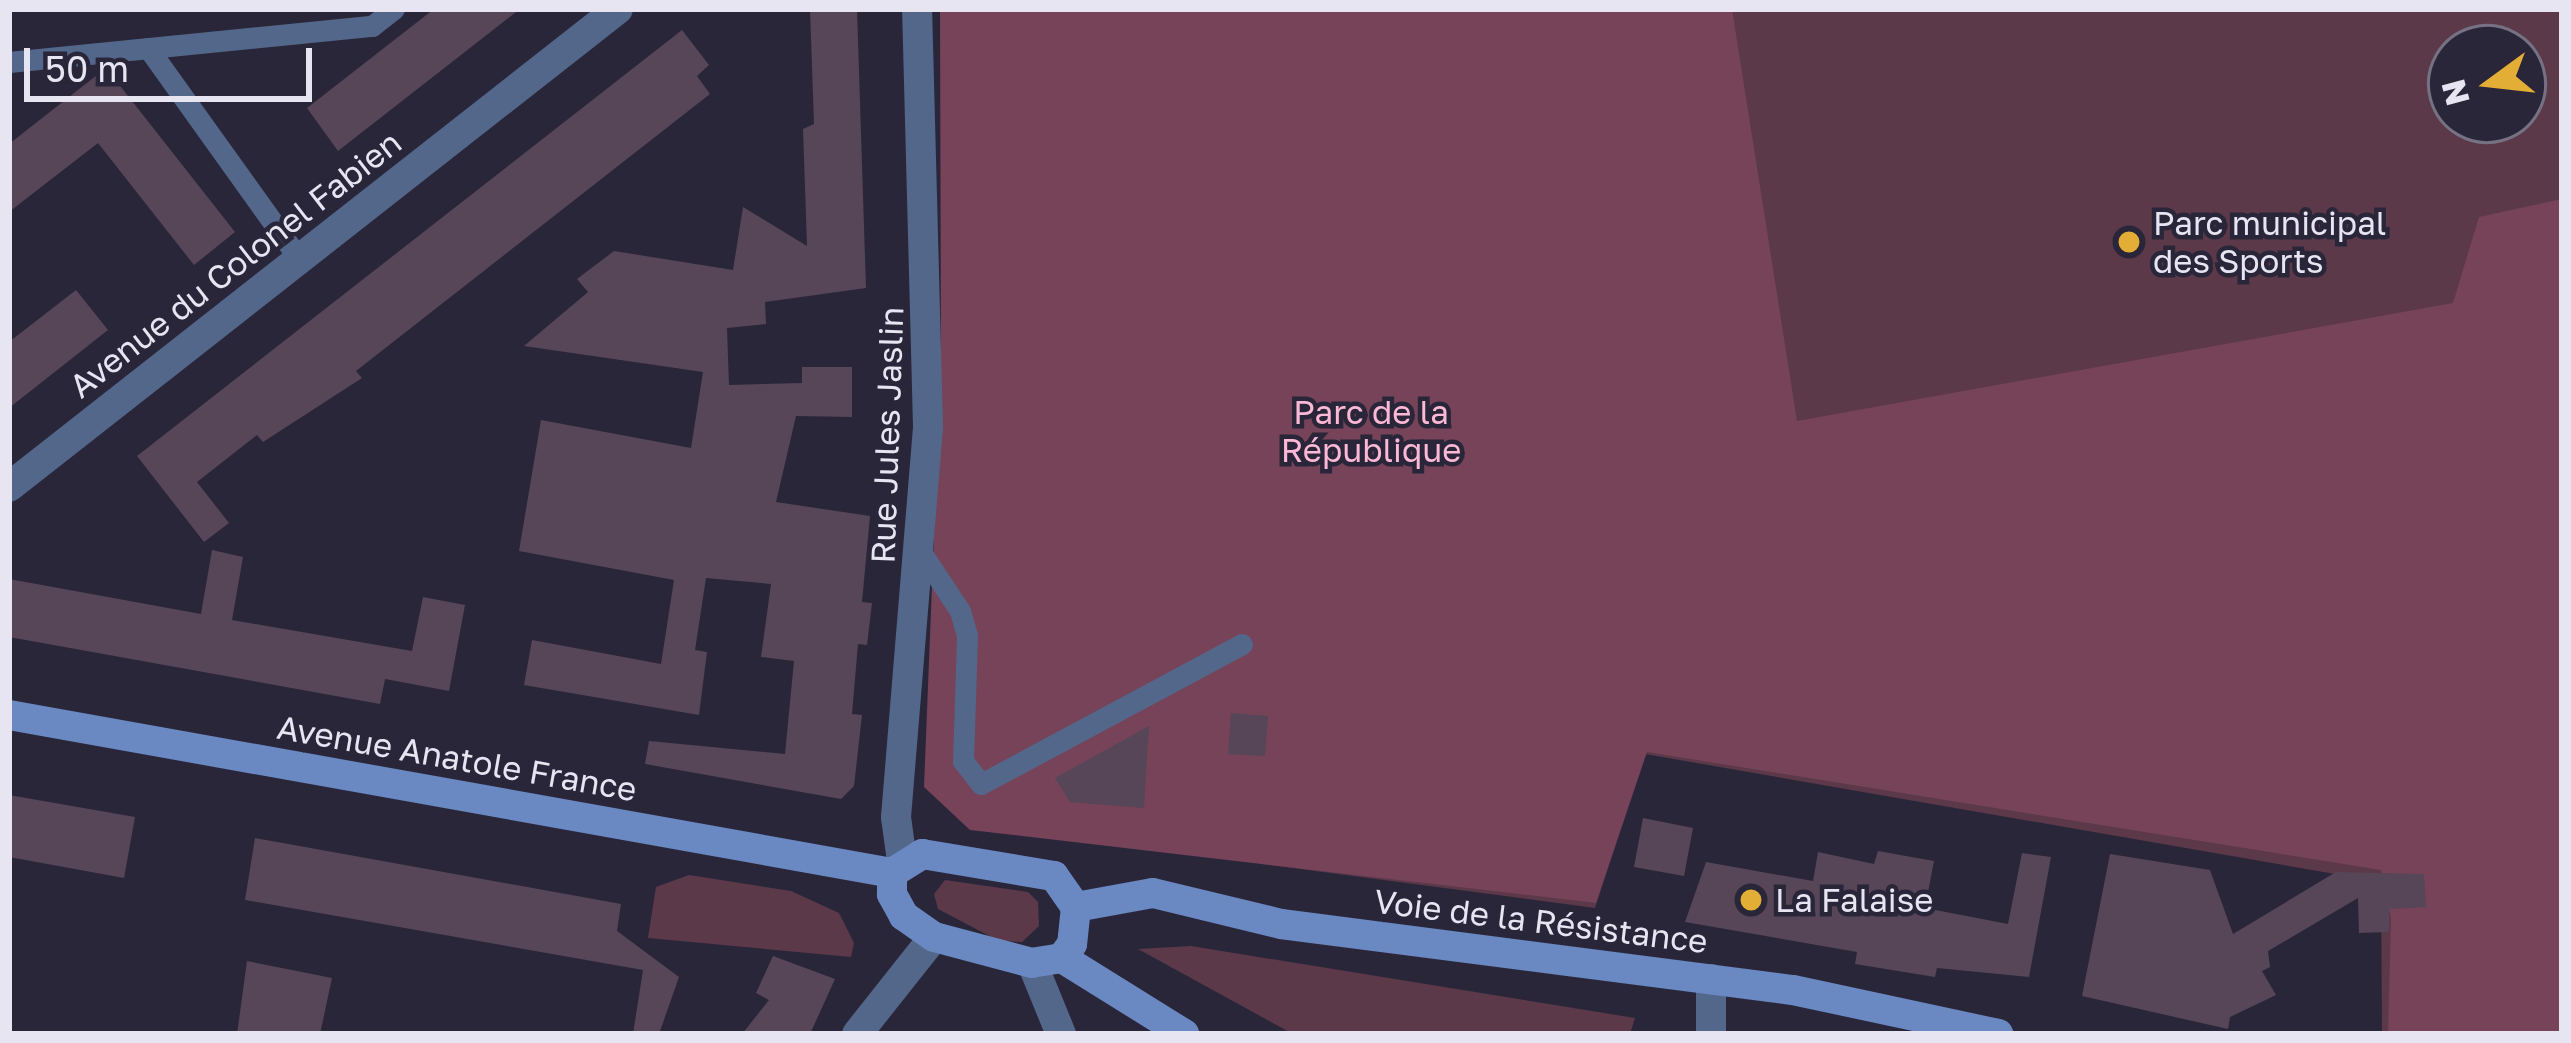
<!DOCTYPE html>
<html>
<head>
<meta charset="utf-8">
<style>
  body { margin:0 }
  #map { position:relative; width:2571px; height:1043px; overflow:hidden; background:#2a263a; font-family:"Golos Text",sans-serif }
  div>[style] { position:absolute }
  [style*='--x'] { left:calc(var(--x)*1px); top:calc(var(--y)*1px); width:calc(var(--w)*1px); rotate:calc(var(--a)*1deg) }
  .green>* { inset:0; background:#5b3948 }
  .forest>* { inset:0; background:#764359 }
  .building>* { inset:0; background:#564657 }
  .lane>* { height:21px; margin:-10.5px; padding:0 10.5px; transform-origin:10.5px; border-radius:10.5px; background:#53678b }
  .street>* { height:30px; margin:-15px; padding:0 15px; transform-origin:15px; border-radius:15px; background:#53678b }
  .secondary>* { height:30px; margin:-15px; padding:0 15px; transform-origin:15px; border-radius:15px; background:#6a89c2 }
  .dots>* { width:33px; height:33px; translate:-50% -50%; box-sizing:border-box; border:6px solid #2a263a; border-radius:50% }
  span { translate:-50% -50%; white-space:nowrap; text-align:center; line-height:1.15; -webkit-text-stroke:9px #2a263a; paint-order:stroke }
  .poi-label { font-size:33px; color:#e7e5f2 }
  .left { translate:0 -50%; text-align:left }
  .street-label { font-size:33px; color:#e7e5f2 }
  .park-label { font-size:33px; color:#fcb8d4 }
  .frame { position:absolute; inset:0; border:12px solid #e7e5f2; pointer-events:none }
  .north { position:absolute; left:2427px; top:24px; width:120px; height:120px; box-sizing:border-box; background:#2a263a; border:3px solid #767284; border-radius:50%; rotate:255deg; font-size:33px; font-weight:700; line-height:48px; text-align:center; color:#e7e5f2 }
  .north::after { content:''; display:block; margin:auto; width:42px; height:54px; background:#e3ae35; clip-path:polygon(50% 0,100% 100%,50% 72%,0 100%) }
  .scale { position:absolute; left:24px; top:48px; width:288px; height:54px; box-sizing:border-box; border:6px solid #e7e5f2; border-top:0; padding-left:15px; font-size:36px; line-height:42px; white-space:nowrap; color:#e7e5f2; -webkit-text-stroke:9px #2a263a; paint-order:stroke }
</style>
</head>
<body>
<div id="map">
  <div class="green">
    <i style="clip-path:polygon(evenodd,945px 9px,2562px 9px,2562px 1034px,2382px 1034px,2381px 882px,1645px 754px,1595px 908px,1263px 864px,945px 9px,2451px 48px,2523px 48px,2523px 120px,2451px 120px,2451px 48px)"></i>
    <i style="clip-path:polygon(689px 875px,791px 891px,839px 913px,854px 943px,851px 957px,648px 938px,656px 887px)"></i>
    <i style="clip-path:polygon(945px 880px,1028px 892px,1038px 902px,1039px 926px,1022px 942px,999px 941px,938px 909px,934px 894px)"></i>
    <i style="clip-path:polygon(1191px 946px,1635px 1018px,1630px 1034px,1293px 1034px,1138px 949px)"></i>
  </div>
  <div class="forest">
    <i style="clip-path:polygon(940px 9px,1732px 9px,1797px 421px,2453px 303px,2479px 217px,2562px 199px,2562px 1034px,2388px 1034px,2391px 918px,2381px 870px,1647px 752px,1596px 903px,970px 830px,924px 787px,941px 360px)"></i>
  </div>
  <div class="building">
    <i style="clip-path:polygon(434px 9px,520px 9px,338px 151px,307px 108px)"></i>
    <i style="clip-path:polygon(810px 9px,857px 9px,866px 288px,765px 302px,766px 324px,727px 328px,729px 385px,802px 383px,802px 367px,852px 367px,852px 417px,796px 416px,776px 502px,870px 516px,862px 602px,872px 603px,867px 645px,858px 644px,852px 714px,862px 715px,854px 786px,841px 799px,645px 764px,649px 741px,785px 754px,794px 661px,761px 657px,771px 584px,706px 578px,695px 650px,707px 652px,699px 715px,524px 685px,532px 640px,661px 664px,674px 580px,519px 551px,541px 420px,691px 448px,703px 372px,524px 346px,588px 292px,577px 279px,614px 251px,733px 270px,743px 207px,807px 246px,803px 129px,814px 124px)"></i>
    <i style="clip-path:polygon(682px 30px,709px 65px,697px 76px,710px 94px,356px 371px,362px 378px,263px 442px,257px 435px,197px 482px,229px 523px,204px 542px,137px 456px)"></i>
    <i style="clip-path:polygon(106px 68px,235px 232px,194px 265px,98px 143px,9px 212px,9px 144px)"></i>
    <i style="clip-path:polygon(76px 290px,108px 330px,9px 408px,9px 342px)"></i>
    <i style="clip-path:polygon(212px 550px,243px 557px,232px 620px,412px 651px,423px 597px,465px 605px,449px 691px,385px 679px,380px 704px,9px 637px,9px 579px,201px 614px)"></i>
    <i style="clip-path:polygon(1231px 713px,1268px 716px,1265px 756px,1228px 754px)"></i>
    <i style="clip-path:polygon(1149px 726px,1144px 808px,1070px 802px,1055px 778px)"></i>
    <i style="clip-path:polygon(9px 795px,135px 817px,124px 878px,9px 857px)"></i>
    <i style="clip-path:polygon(1643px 818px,1693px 828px,1684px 876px,1634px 867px)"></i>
    <i style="clip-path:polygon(255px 838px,621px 904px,617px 931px,679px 977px,659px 1034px,633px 1034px,643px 970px,245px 900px)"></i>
    <i style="clip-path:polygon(1878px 851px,1934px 861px,1925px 908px,2008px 924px,2022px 853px,2051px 857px,2029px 977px,1937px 968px,1935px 977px,1855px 964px,1857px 952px,1685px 922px,1706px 862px,1813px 881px,1818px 852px,1874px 864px)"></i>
    <i style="clip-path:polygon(2110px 854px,2210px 870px,2233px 934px,2336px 872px,2424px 874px,2426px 907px,2389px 909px,2389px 932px,2359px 933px,2358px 898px,2268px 951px,2270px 967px,2262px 971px,2276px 995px,2230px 1017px,2228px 1029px,2082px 996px)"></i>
    <i style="clip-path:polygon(773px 956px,835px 979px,810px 1034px,742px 1034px,769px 1000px,756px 993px)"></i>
    <i style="clip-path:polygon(247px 961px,332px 978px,320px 1034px,237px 1034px)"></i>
  </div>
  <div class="lane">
    <i style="--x:148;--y:48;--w:261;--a:54.4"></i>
    <i style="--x:9;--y:62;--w:365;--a:-5.7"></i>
    <i style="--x:372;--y:26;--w:28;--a:-38"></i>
    <i style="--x:921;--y:552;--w:71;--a:56.5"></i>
    <i style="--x:960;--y:611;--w:26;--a:74"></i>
    <i style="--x:967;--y:636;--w:125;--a:91.8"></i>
    <i style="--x:963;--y:761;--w:29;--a:52"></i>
    <i style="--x:981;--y:784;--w:296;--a:-28.2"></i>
  </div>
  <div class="street">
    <i style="--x:9;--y:487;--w:774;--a:-38.13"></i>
    <i style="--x:902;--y:861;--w:44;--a:-97.8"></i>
    <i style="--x:896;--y:817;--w:392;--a:-85.3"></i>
    <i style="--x:928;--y:426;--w:417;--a:-91.5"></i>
    <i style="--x:1032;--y:963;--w:77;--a:67.8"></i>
    <i style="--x:857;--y:1034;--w:124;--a:-51.6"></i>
    <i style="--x:1711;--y:1034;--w:55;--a:-90"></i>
  </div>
  <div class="secondary">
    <i style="--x:9;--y:715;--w:897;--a:10.14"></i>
    <i style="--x:922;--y:854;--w:134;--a:9.5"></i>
    <i style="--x:1054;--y:876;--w:38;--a:55"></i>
    <i style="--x:1076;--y:907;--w:37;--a:96"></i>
    <i style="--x:1072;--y:944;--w:17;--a:126"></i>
    <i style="--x:1062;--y:958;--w:30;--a:171"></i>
    <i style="--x:1032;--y:963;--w:101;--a:-165.1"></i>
    <i style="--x:934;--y:937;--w:37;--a:-145"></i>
    <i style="--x:904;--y:916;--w:25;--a:-119"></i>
    <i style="--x:892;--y:894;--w:21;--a:-90"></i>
    <i style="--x:892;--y:873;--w:36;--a:-32"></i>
    <i style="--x:1076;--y:907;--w:78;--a:-10.3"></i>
    <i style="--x:1153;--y:893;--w:132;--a:13.6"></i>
    <i style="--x:1281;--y:924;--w:516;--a:7.35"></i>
    <i style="--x:1793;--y:990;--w:210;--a:12.1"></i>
    <i style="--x:1062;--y:958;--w:144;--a:31.9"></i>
  </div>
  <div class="dots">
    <i style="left:2129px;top:242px;background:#e3ae35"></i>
    <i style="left:1751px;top:900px;background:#e3ae35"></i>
  </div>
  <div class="poi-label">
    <span class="left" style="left:2153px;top:242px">Parc municipal<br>des Sports</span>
    <span class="left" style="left:1775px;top:900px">La Falaise</span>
  </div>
  <div class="street-label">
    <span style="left:235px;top:264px;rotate:-38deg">Avenue du Colonel Fabien</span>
    <span style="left:887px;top:435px;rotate:-88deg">Rue Jules Jaslin</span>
    <span style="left:457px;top:758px;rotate:10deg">Avenue Anatole France</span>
    <span style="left:1541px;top:921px;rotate:7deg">Voie de la Résistance</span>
  </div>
  <div class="park-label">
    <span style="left:1371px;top:431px">Parc de la<br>République</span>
  </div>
  <div class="frame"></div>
  <div class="north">N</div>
  <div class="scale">50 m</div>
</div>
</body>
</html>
